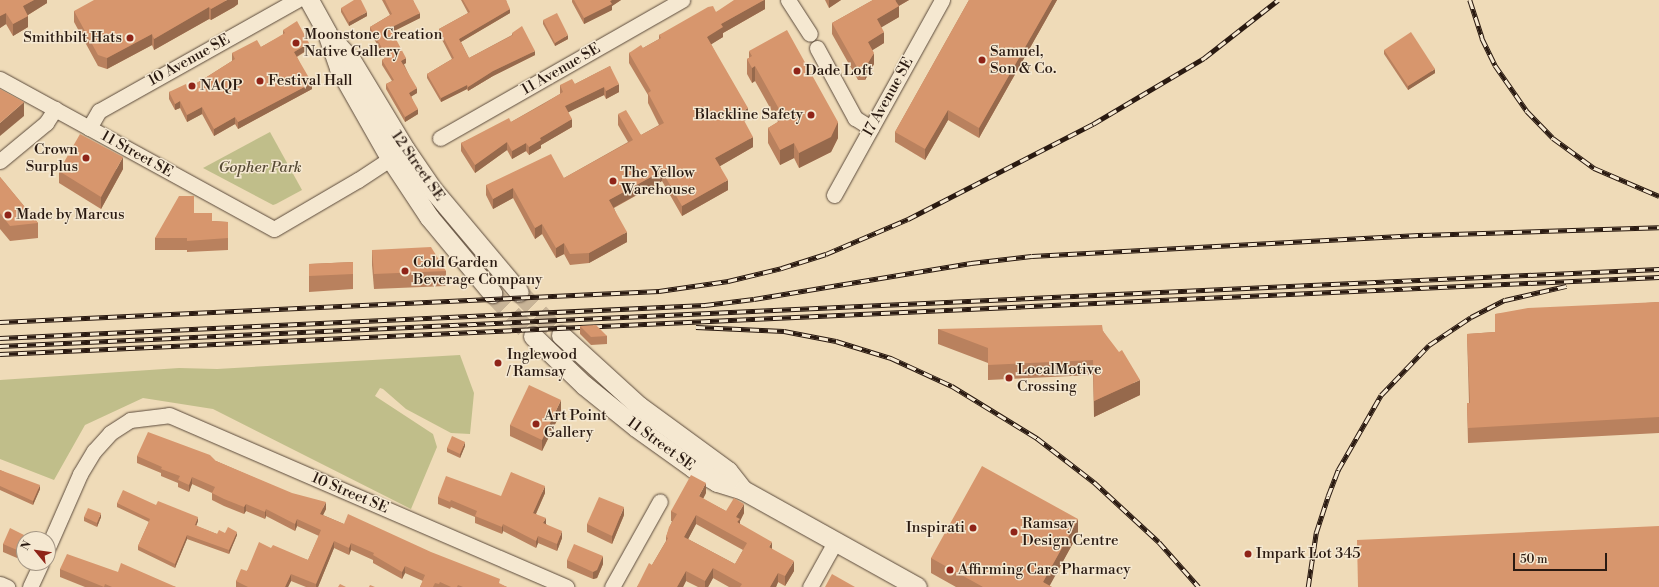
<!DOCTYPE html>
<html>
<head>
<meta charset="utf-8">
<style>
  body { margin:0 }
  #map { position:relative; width:1659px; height:587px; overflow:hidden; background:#efdbb8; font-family:"Libre Bodoni",serif }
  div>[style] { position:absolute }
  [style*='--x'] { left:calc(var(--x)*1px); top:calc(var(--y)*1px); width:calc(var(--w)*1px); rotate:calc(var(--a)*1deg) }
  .green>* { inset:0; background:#c0be8a }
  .tertiary-tunnel>* { height:19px; margin-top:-9.5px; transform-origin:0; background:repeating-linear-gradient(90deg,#c8b497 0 19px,transparent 0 29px) }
  .roads { filter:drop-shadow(0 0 1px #5b4a3b) drop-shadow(0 0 1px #5b4a3b) }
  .minor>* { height:15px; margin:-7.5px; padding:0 7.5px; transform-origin:7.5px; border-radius:7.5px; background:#f5e8d1 }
  .tertiary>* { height:19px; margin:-9.5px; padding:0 9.5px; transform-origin:9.5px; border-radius:9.5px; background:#f5e8d1 }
  .rail>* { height:4.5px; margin-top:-2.25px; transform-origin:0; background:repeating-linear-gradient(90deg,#f5e8d1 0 9px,#2a1a11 0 18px); box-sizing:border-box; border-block:1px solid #2a1a11 }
  .wall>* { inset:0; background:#b9815e }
  .shaded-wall>* { inset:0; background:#96694c }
  .building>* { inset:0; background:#d7966d }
  .dots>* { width:11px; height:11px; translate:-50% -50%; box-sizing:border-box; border:2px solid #f5e8d1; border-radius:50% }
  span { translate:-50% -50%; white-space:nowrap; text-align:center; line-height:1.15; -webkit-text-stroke:3px #f5e8d1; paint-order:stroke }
  .poi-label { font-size:15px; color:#2a1a11 }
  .left { translate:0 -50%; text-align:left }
  .right { translate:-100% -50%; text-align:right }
  .street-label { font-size:15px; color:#2a1a11 }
  .park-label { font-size:15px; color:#574b35; font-style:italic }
  .north { position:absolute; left:16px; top:531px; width:40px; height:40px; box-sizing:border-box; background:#f5e8d1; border:1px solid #a49684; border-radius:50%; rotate:299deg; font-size:11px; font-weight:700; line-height:16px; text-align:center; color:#2a1a11 }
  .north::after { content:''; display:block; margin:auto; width:14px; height:18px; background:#8f2418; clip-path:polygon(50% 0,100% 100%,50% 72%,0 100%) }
  .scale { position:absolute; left:1513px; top:553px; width:94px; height:18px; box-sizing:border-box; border:2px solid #2a1a11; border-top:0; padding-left:5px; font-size:12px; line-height:14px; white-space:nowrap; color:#2a1a11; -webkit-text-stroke:3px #f5e8d1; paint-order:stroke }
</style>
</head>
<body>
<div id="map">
  <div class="green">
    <i style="clip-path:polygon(270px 132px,302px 190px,276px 204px,273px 205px,203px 168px)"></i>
    <i style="clip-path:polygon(460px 355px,474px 393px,470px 434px,451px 433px,406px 409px,383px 389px,380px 388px,375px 396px,433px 434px,437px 447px,411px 509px,213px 409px,143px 398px,85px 425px,54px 480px,0 459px,0 380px,179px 368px,217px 369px)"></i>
  </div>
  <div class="tertiary-tunnel">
    <i style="--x:519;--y:292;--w:60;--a:45.7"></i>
    <i style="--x:492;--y:293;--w:59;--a:46.4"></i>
  </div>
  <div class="roads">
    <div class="minor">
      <i style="--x:788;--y:0;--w:40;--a:57.1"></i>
      <i style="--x:817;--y:48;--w:80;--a:61.5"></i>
      <i style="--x:855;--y:118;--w:19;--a:32"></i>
      <i style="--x:0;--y:79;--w:312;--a:28.7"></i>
      <i style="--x:274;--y:229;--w:97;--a:-30.3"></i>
      <i style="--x:358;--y:180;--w:49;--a:-33.4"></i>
      <i style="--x:89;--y:128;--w:20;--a:-60"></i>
      <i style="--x:99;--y:111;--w:227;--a:-29.3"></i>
      <i style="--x:440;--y:138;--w:279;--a:-29.7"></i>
      <i style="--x:0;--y:161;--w:60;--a:-39.6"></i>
      <i style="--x:46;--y:123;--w:17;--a:-57"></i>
      <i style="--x:834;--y:195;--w:223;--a:-61"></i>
      <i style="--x:48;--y:547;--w:80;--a:-66.3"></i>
      <i style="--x:80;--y:474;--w:27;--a:-59"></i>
      <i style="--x:94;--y:451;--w:24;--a:-48"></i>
      <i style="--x:110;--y:433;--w:24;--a:-33"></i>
      <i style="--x:130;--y:420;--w:39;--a:-7"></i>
      <i style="--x:169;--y:415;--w:433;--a:23.4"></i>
      <i style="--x:0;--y:584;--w:8;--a:23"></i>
      <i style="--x:30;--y:587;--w:26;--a:-65"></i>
      <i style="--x:612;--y:587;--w:98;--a:-60.8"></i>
      <i style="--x:810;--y:587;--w:51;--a:-60.9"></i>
    </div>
    <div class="tertiary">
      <i style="--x:309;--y:0;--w:38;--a:61"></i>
      <i style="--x:327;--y:33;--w:37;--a:71"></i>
      <i style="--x:339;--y:68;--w:103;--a:60.5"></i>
      <i style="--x:390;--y:158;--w:71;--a:56.5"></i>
      <i style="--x:429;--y:217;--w:99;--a:50.3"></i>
      <i style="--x:333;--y:40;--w:27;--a:48"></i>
      <i style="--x:351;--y:60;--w:104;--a:58.8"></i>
      <i style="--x:405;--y:149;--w:50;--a:55.7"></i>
      <i style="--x:433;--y:190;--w:133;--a:49.9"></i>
      <i style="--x:561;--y:335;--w:105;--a:42.3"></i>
      <i style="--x:639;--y:406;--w:110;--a:36.1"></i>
      <i style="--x:728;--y:471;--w:24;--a:52"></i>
      <i style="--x:533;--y:336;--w:71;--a:43.9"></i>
      <i style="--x:584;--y:385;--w:67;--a:38.9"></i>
      <i style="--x:636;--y:427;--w:70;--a:35.7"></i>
      <i style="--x:693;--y:468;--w:28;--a:30"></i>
      <i style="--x:717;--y:482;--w:27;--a:17"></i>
      <i style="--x:743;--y:490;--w:199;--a:29.1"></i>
    </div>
  </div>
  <div class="rail">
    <i style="--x:1470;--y:0;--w:40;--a:72"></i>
    <i style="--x:1482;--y:38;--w:30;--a:64"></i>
    <i style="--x:1495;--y:65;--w:56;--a:55.2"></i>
    <i style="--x:1527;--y:111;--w:37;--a:46"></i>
    <i style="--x:1553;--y:138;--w:51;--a:36.2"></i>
    <i style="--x:1594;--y:168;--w:71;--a:23.3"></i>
    <i style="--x:0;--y:322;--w:660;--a:-2.69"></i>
    <i style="--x:659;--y:291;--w:70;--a:-8.2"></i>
    <i style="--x:728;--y:281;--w:56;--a:-13.5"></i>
    <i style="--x:782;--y:268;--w:46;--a:-17.7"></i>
    <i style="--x:826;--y:254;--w:89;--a:-23.1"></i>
    <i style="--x:908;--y:219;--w:208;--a:-27.2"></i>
    <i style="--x:1093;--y:124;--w:129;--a:-30.7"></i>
    <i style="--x:1204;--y:58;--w:94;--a:-38.1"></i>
    <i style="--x:696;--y:327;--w:88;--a:2.6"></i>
    <i style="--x:784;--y:331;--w:53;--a:10.9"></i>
    <i style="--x:836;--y:341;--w:58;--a:17.2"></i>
    <i style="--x:891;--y:358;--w:67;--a:24.7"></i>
    <i style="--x:952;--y:386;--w:100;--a:31.5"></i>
    <i style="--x:1037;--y:438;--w:72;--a:37.7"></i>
    <i style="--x:1094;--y:482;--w:88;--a:42.7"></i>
    <i style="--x:1159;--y:542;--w:60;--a:48.4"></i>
    <i style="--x:0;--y:338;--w:706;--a:-2.68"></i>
    <i style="--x:705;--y:305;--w:49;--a:-7"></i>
    <i style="--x:754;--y:299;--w:220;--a:-9.4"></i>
    <i style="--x:971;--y:263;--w:61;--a:-6.5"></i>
    <i style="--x:1032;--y:256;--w:392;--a:-3.1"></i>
    <i style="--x:1423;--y:235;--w:236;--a:-1.9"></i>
    <i style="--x:0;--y:346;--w:1661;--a:-2.66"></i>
    <i style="--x:0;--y:354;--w:1661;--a:-2.66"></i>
    <i style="--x:1308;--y:587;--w:55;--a:-81.6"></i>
    <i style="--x:1316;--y:533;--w:39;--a:-72"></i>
    <i style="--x:1328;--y:496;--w:28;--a:-69"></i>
    <i style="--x:1338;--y:470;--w:86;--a:-60.2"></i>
    <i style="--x:1381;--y:395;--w:69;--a:-46.2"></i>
    <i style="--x:1429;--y:345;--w:50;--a:-33.7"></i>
    <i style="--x:1471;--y:317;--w:38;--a:-27"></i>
    <i style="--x:1505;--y:300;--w:63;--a:-12.9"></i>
  </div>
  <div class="wall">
    <i style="clip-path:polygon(0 0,47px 0,47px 3px,28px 15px,28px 27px,13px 36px,6px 24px,0 28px)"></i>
    <i style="clip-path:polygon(238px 0,238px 4px,234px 7px,211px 20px,209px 19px,154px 50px,152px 45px,107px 69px,98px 66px,74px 22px,74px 11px)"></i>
    <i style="clip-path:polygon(382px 0,413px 0,420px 18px,392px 32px,406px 63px,404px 64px,417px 93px,411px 96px,418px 114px,405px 122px,386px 89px,386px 84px,392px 81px,382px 65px,382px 60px,385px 58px,370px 32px,370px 27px,390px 15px)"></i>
    <i style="clip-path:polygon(461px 0,506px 0,510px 13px,461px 42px,469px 58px,512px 35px,512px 33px,535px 55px,493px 76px,468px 91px,467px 89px,441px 102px,427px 78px,427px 74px,452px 59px,439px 34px,439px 29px,468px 13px)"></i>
    <i style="clip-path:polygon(572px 0,621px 0,612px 6px,612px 10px,584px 24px,572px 2px)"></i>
    <i style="clip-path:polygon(765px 0,765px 9px,723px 33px,723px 37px,711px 44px,748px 119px,744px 121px,753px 147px,720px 166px,728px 190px,682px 216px,662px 181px,614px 208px,627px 242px,589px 263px,570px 265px,564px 254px,556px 258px,542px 234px,535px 239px,513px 198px,493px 209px,486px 195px,486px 185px,564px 178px,628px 142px,618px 125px,618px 114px,641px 135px,659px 125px,648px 103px,648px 95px,629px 63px,629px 53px,643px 48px,659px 39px,659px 35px,716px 12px)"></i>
    <i style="clip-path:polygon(825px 0,841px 0,829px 8px)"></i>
    <i style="clip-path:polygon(873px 0,909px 0,899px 6px,899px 17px,881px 27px,884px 43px,872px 50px,874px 64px,865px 80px,858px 80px,832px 34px,832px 23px)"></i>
    <i style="clip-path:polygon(969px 0,1057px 0,979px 138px,948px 120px,925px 160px,895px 142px,895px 132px)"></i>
    <i style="clip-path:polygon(341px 8px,367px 16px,349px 26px,341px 12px)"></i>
    <i style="clip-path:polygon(543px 20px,568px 39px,555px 46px,543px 24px)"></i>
    <i style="clip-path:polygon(283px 30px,309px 49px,297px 57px,312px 89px,238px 129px,235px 124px,214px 136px,202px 114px,187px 122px,180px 108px,175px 110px,169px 99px,169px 92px,188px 88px,202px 80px,232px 61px,232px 53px,261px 47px,283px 35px)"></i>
    <i style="clip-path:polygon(1384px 50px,1435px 73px,1408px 90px,1384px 54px)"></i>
    <i style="clip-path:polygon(749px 51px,838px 138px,831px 152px,799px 168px,794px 158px,780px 165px,768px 143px,768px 128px,778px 122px,755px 81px,752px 83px,747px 74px,747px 59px,749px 58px)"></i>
    <i style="clip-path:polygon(610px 66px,619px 92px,606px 99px,604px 95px,568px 112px,572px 127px,541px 145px,541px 148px,529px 155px,526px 151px,512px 159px,507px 150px,475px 173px,461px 151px,461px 143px,511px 122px,560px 94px,560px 85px,575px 84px)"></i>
    <i style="clip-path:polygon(123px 169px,101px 209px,59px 183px,59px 171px)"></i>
    <i style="clip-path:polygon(0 177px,38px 223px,38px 238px,10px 241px,0 229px)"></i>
    <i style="clip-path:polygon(194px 213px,212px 221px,228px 222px,228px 250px,187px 252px,187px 250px,155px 250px,155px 238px)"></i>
    <i style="clip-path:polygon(372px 250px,446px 271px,446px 286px,374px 289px,372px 265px)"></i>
    <i style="clip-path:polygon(353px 262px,353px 289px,309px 292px,309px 264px)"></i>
    <i style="clip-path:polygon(1659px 302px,1659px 433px,1468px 443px,1467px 403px,1469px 403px,1467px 334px,1495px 332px,1495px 314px)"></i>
    <i style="clip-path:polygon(580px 326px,607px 336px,607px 344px,591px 345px,580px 334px)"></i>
    <i style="clip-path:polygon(938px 329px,1103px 331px,1140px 395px,1094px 417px,1093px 375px,988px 380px,988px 363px,938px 344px)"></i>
    <i style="clip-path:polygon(561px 412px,542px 451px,510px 436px,510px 425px)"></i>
    <i style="clip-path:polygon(465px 446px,460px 458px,447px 452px,447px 448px)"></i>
    <i style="clip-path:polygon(137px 456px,216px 461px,326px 509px,323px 515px,344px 524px,507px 587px,420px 587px,423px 581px,405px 573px,402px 579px,373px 563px,373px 560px,351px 550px,349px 555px,334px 548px,318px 587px,306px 587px,291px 581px,288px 587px,236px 587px,236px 581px,271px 548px,308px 560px,319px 536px,297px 526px,295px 531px,266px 516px,265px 519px,246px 511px,244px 514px,224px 506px,212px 500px,212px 493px,192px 484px,189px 492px,178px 487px,178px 483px,161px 476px,161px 473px,137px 463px)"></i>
    <i style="clip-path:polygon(0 470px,40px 489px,33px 505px,0 490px)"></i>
    <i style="clip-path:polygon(545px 493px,536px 514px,546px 524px,562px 538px,557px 551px,538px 543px,536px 548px,503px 531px,502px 534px,475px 523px,475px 517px,451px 507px,450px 509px,438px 504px,438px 497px,501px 496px)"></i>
    <i style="clip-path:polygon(evenodd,706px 493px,703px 499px,726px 511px,744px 513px,740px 521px,740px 524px,772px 549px,794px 571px,785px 586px,778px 582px,776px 587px,729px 587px,713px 578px,708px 587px,698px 587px,686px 581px,683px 587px,637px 587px,652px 565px,666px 541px,666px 537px,672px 521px,671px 521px,671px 511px,706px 493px,696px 524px,743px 550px,735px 564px,688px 539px,696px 524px)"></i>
    <i style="clip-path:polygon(117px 503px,156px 505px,198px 521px,196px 526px,217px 534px,225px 533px,237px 535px,229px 554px,187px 539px,175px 568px,138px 550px,138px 546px,149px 522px,117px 507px)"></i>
    <i style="clip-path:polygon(624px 515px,612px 544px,587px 532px,587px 524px)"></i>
    <i style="clip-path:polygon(84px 517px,101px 517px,97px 527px,84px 521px)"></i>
    <i style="clip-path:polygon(1078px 534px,1049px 586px,1052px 587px,956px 587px,931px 573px,931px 558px)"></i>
    <i style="clip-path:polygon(24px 539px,17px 558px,3px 552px,3px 544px)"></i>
    <i style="clip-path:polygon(567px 560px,603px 564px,597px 578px,593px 579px,567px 568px)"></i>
    <i style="clip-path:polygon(60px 569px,118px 572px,176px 587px,85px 587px,60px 577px)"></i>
  </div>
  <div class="shaded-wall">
    <i style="clip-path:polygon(34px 0,47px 0,47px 3px,23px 18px,23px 6px)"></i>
    <i style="clip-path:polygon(227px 0,238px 0,238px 4px,234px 7px,211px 20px,211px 9px)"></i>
    <i style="clip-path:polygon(612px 0,621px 0,612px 6px,612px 10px,584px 24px,584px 18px)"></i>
    <i style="clip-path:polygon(764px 0,765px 0,765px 9px,723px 33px,723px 37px,707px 47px,707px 37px,721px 24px)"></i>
    <i style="clip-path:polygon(829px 0,841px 0,829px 8px)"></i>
    <i style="clip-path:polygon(896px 0,909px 0,895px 8px)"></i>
    <i style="clip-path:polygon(1052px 0,1057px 0,979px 138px,979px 128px)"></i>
    <i style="clip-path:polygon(899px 6px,899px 17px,877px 30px,877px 19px)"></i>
    <i style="clip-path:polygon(209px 7px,209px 19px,154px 50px,154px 39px)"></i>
    <i style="clip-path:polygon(510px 9px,510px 13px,459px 43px,459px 39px)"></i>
    <i style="clip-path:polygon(367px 12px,367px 16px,349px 26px,349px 22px)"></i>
    <i style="clip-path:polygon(6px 13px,6px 24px,0 28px,0 16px)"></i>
    <i style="clip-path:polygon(420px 13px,420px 18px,390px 33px,390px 28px)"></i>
    <i style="clip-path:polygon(28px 16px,28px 27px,13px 36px,13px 24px)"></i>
    <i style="clip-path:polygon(884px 32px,884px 43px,868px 53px,868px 42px)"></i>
    <i style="clip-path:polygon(152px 34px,152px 45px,107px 69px,107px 58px)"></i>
    <i style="clip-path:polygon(568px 35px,568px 39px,555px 46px,555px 43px)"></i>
    <i style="clip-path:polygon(309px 43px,309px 49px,294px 58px,294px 52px)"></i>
    <i style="clip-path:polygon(535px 51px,535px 55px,493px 76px,468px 91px,468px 87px,493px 71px)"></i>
    <i style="clip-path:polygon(874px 53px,874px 64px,865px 80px,865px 68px)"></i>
    <i style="clip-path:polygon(406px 58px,406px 63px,401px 66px,401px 61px)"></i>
    <i style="clip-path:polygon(755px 66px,755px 81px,752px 83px,752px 68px)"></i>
    <i style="clip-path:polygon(1435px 69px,1435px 73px,1408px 90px,1408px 86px)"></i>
    <i style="clip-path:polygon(312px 83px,312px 89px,238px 129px,238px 122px)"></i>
    <i style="clip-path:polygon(619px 84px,619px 92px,606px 99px,606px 91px)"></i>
    <i style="clip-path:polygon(467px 85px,467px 89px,441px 102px,441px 98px)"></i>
    <i style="clip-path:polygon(604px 87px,604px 95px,565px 114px,565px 106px)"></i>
    <i style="clip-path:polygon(417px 88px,417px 93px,409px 98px,409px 93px)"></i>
    <i style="clip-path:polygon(180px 101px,180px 108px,175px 110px,175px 104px)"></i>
    <i style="clip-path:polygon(24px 102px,24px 116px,0 136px,0 123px)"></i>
    <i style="clip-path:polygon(202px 107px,202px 114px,187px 122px,187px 115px)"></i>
    <i style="clip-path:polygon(748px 108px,748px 119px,740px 123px,740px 113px)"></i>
    <i style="clip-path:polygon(418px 109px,418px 114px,405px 122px,405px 117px)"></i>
    <i style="clip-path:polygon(948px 110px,948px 120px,925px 160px,925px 149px)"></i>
    <i style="clip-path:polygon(235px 117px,235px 124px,214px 136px,214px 129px)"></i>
    <i style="clip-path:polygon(572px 119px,572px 127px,541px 145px,541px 148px,529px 155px,529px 147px,540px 138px)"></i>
    <i style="clip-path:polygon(838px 122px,838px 138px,831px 152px,799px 168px,799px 153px)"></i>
    <i style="clip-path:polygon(753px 137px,753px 147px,715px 169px,715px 158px)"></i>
    <i style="clip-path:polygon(507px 142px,507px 150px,475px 173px,475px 165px)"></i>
    <i style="clip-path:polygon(526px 143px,526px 151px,512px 159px,512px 151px)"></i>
    <i style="clip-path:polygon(794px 143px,794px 158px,780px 165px,780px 150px)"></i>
    <i style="clip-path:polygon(123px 157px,123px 169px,101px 209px,101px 197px)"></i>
    <i style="clip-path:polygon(662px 171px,662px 181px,609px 210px,609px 200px)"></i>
    <i style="clip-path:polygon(728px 180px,728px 190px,682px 216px,682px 206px)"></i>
    <i style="clip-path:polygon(513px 188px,513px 198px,493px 209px,493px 199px)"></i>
    <i style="clip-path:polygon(542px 224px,542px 234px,535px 239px,535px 228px)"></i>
    <i style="clip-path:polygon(627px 232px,627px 242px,589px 263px,589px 253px)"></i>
    <i style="clip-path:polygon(564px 243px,564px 254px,556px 258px,556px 248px)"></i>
    <i style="clip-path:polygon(1140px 380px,1140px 395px,1094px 417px,1094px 401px)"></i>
    <i style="clip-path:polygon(561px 400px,561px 412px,542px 451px,542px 440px)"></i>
    <i style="clip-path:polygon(465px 442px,465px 446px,460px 458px,460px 454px)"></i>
    <i style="clip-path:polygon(192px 477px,192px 484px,189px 492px,189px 485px)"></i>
    <i style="clip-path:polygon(706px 483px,706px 493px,699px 506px,699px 496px)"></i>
    <i style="clip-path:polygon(40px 485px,40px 489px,33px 505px,33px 501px)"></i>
    <i style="clip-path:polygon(545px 486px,545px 493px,533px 520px,533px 513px)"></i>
    <i style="clip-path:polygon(326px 502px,326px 509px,320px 521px,320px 514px)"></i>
    <i style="clip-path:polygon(246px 504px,246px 511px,244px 514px,244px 507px)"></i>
    <i style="clip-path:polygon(744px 504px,744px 513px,740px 521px,740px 528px,736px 517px)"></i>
    <i style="clip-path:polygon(624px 507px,624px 515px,612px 544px,612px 536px)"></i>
    <i style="clip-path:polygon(266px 509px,266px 516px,265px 519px,265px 512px)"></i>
    <i style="clip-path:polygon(101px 513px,101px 517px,97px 527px,97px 523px)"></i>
    <i style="clip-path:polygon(696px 515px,696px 524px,684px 547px,684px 537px)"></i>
    <i style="clip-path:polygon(198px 517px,198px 521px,195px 529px,195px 525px)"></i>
    <i style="clip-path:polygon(546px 518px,546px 525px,543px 523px)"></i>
    <i style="clip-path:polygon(297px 519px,297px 526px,295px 531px,295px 524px)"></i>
    <i style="clip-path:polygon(1078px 519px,1078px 534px,1049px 587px,1043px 582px)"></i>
    <i style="clip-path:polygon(503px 524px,503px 531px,502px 534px,502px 527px)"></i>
    <i style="clip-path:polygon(562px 531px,562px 538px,557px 551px,557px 544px)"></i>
    <i style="clip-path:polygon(237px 532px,237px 535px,229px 554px,229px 550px)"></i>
    <i style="clip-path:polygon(24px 535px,24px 544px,17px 558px,17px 550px)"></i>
    <i style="clip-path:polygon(187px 535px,187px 539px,175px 568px,175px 564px)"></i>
    <i style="clip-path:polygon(538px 536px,538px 543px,536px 548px,536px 541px)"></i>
    <i style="clip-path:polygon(334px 541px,334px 548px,318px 587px,316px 587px,316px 584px)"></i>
    <i style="clip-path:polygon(772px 542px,772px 552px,769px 547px)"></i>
    <i style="clip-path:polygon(351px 543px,351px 550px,349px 555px,349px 548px)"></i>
    <i style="clip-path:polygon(603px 556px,603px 564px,597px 578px,593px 579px,593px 572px)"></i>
    <i style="clip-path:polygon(794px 561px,794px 571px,785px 586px,785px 576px)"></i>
    <i style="clip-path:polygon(405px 566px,405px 573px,402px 579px,402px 572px)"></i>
    <i style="clip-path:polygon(713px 568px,713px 578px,708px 587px,705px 587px,705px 581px)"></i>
    <i style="clip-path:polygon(686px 571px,686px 581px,683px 587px,677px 587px)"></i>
    <i style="clip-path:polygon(778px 573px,778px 582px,776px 587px,770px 587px)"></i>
    <i style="clip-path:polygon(291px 574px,291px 581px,288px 587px,285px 587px)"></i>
  </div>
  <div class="building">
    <i style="clip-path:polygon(0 0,34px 0,23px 6px,28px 16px,13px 24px,6px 13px,0 16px)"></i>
    <i style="clip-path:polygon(94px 0,227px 0,211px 9px,209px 7px,154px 39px,152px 34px,107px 58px,98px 55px,74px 11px)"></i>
    <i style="clip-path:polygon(354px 0,361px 0,367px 12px,349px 22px,341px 8px)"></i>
    <i style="clip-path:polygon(385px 0,413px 0,420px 13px,390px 28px,406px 58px,401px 61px,417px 88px,409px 93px,418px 109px,405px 117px,386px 84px,394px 80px,382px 60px,387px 57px,370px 27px,392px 14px)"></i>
    <i style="clip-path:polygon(463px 0,506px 0,510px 9px,459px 39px,469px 58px,513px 35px,512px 33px,522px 26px,535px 51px,493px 71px,468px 87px,467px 85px,441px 98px,427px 74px,454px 58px,439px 29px,470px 12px)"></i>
    <i style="clip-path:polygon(574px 0,612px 0,610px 1px,612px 4px,584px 18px)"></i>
    <i style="clip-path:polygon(734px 0,764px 0,721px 24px,723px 27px,707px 37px,748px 108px,740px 113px,753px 137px,715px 158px,728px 180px,682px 206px,662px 171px,609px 200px,627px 232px,589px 253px,570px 254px,564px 243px,556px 248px,542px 224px,535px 228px,513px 188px,493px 199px,486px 185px,551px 154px,564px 178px,633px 140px,618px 114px,626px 110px,641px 135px,664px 123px,648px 93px,651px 91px,629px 53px,641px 45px,643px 48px,661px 38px,659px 35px,708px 7px,713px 6px,716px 12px)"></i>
    <i style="clip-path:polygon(873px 0,895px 0,899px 6px,877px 19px,884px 32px,868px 42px,874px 53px,865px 68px,858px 69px,832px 23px)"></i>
    <i style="clip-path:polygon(969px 0,1052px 0,979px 128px,948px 110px,925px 149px,895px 132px)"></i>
    <i style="clip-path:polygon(557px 13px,568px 35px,555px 43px,543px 20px)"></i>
    <i style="clip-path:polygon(297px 21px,309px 43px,294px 52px,312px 83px,238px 122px,235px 117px,214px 129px,202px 107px,187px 115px,180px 101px,175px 104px,169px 92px,186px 84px,188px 88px,202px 80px,235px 59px,232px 53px,257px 40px,261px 47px,285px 33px,283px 30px)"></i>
    <i style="clip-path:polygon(787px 30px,838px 122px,831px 137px,799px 153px,794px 143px,780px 150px,768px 128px,784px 118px,755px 66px,752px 68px,747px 59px,752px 56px,749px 51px)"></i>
    <i style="clip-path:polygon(1411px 32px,1435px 69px,1408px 86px,1384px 50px)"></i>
    <i style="clip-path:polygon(610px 66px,619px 84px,606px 91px,604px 87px,565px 106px,572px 119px,540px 138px,541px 140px,529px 147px,526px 143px,512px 151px,507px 142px,475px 165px,461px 143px,509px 118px,511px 122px,542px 105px,563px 92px,560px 85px,572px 79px,575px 84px)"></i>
    <i style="clip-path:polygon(0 89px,24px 102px,0 123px)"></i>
    <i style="clip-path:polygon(80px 134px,123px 157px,101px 197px,59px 171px)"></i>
    <i style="clip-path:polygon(0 177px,38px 223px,10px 226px,0 213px)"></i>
    <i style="clip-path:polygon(179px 196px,194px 196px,194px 213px,212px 213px,212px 221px,228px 222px,228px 238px,187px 241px,187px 238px,155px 238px)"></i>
    <i style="clip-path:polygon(431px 247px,446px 271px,374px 274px,372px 250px)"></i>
    <i style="clip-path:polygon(353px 262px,353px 274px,309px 276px,309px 264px)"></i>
    <i style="clip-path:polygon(1659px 302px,1659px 417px,1468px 428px,1467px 403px,1470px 403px,1467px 334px,1495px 332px,1495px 314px,1528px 308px)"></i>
    <i style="clip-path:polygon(596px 325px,607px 336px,591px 337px,580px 326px)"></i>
    <i style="clip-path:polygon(1102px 325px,1103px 331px,1119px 352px,1122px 350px,1140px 380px,1094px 401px,1093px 360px,988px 365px,988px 348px,938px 329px)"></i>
    <i style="clip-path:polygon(529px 385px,561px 400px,542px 440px,510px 425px)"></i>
    <i style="clip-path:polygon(148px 432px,210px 455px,216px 461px,292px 493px,326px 502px,320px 514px,344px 524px,348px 514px,431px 552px,500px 579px,499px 583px,507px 587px,463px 587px,458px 585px,457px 587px,451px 587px,440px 582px,439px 584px,435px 583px,433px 587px,420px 587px,425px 575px,405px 566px,402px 572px,373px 555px,374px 553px,351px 543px,349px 548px,334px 541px,316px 584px,291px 574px,285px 587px,248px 587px,236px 581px,241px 569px,247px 571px,259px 542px,271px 548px,273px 545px,308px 560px,321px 530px,297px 519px,295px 524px,266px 509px,265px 512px,246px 504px,244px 507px,224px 499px,212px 493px,215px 487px,192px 477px,189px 485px,178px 480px,180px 476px,161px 469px,162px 467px,137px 456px)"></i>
    <i style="clip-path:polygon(452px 436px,465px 442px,460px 454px,447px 448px)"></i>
    <i style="clip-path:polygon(982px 466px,1078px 519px,1043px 582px,1052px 587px,983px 587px,931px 558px)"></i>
    <i style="clip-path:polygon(0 470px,40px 485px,33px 501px,0 486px)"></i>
    <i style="clip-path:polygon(511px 472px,545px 486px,533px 513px,546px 518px,543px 523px,562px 531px,557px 544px,538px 536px,536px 541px,503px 524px,502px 527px,475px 516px,477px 511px,451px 500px,450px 502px,438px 497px,446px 476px,501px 496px)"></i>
    <i style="clip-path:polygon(evenodd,691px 475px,706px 483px,699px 496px,726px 511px,734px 498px,744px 504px,736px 517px,740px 519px,737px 522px,772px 542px,769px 547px,794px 561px,785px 576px,778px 573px,770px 587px,740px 587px,742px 584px,713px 568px,705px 581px,686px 571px,677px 587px,637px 587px,649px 563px,652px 565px,668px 538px,666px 537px,669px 527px,677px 514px,671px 511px,691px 475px,696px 515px,747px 543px,735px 564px,684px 537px,696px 515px)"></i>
    <i style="clip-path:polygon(123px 490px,156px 505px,158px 501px,198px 517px,195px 525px,217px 534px,219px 530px,225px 533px,228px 527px,237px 532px,229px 550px,187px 535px,175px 564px,138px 546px,150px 519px,117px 503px)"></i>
    <i style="clip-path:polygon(599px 497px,624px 507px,612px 536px,587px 524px)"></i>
    <i style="clip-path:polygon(88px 508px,101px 513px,97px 523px,84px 517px)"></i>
    <i style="clip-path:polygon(1659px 526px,1659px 587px,1358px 587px,1357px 540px)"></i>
    <i style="clip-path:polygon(10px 528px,24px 535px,17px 550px,3px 544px)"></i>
    <i style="clip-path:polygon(574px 544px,603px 556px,597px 570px,593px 572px,567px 560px)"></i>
    <i style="clip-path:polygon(67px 554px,118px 572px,121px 563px,176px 587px,112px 587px,105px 584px,104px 587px,60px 569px)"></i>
    <i style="clip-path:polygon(832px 574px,855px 587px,825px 587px)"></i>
    <i style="clip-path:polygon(340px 584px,346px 587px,338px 587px)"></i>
    <i style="clip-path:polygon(370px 585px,375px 587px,369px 587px)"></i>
  </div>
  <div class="dots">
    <i style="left:130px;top:38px;background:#8f2418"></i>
    <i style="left:296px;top:43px;background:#8f2418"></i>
    <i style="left:982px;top:60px;background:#8f2418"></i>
    <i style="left:797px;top:71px;background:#8f2418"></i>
    <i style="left:260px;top:81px;background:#8f2418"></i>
    <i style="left:192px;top:86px;background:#8f2418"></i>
    <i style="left:811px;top:115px;background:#8f2418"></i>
    <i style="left:86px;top:158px;background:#8f2418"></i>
    <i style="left:613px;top:181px;background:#8f2418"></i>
    <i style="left:8px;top:215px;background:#8f2418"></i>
    <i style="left:405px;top:271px;background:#8f2418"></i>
    <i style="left:498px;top:363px;background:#8f2418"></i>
    <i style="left:1009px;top:378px;background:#8f2418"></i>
    <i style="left:536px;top:424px;background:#8f2418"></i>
    <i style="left:973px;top:528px;background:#8f2418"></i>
    <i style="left:1014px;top:532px;background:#8f2418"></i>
    <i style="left:1248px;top:554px;background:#8f2418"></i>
    <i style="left:950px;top:570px;background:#8f2418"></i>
  </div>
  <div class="poi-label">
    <span class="left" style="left:304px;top:43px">Moonstone Creation<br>Native Gallery</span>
    <span class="right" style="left:122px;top:38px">Smithbilt Hats</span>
    <span class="left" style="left:990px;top:60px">Samuel,<br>Son &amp; Co.</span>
    <span class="left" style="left:805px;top:71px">Dade Loft</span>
    <span class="left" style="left:268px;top:81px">Festival Hall</span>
    <span class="left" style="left:200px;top:86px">NAQP</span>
    <span class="right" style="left:803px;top:115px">Blackline Safety</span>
    <span class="right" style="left:78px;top:158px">Crown<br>Surplus</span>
    <span class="left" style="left:621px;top:181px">The Yellow<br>Warehouse</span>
    <span class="left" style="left:16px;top:215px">Made by Marcus</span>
    <span class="left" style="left:413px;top:271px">Cold Garden<br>Beverage Company</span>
    <span class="left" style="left:507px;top:363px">Inglewood<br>/ Ramsay</span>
    <span class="left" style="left:1017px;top:378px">LocalMotive<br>Crossing</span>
    <span class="left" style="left:544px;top:424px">Art Point<br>Gallery</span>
    <span class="left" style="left:1022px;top:532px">Ramsay<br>Design Centre</span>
    <span class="right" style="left:965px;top:528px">Inspirati</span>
    <span class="left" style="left:1256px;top:554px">Impark Lot 345</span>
    <span class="left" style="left:958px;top:570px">Affirming Care Pharmacy</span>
  </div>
  <div class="street-label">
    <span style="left:189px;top:60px;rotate:-29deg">10 Avenue SE</span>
    <span style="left:561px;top:69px;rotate:-30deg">11 Avenue SE</span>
    <span style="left:888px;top:97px;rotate:-61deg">17 Avenue SE</span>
    <span style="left:137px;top:154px;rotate:29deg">11 Street SE</span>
    <span style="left:418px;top:166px;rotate:55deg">12 Street SE</span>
    <span style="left:661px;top:444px;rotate:36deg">11 Street SE</span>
    <span style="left:350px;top:493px;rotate:23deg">10 Street SE</span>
  </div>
  <div class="park-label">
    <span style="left:260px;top:168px">Gopher Park</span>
  </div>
  <div class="north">N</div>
  <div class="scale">50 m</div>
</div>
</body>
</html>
